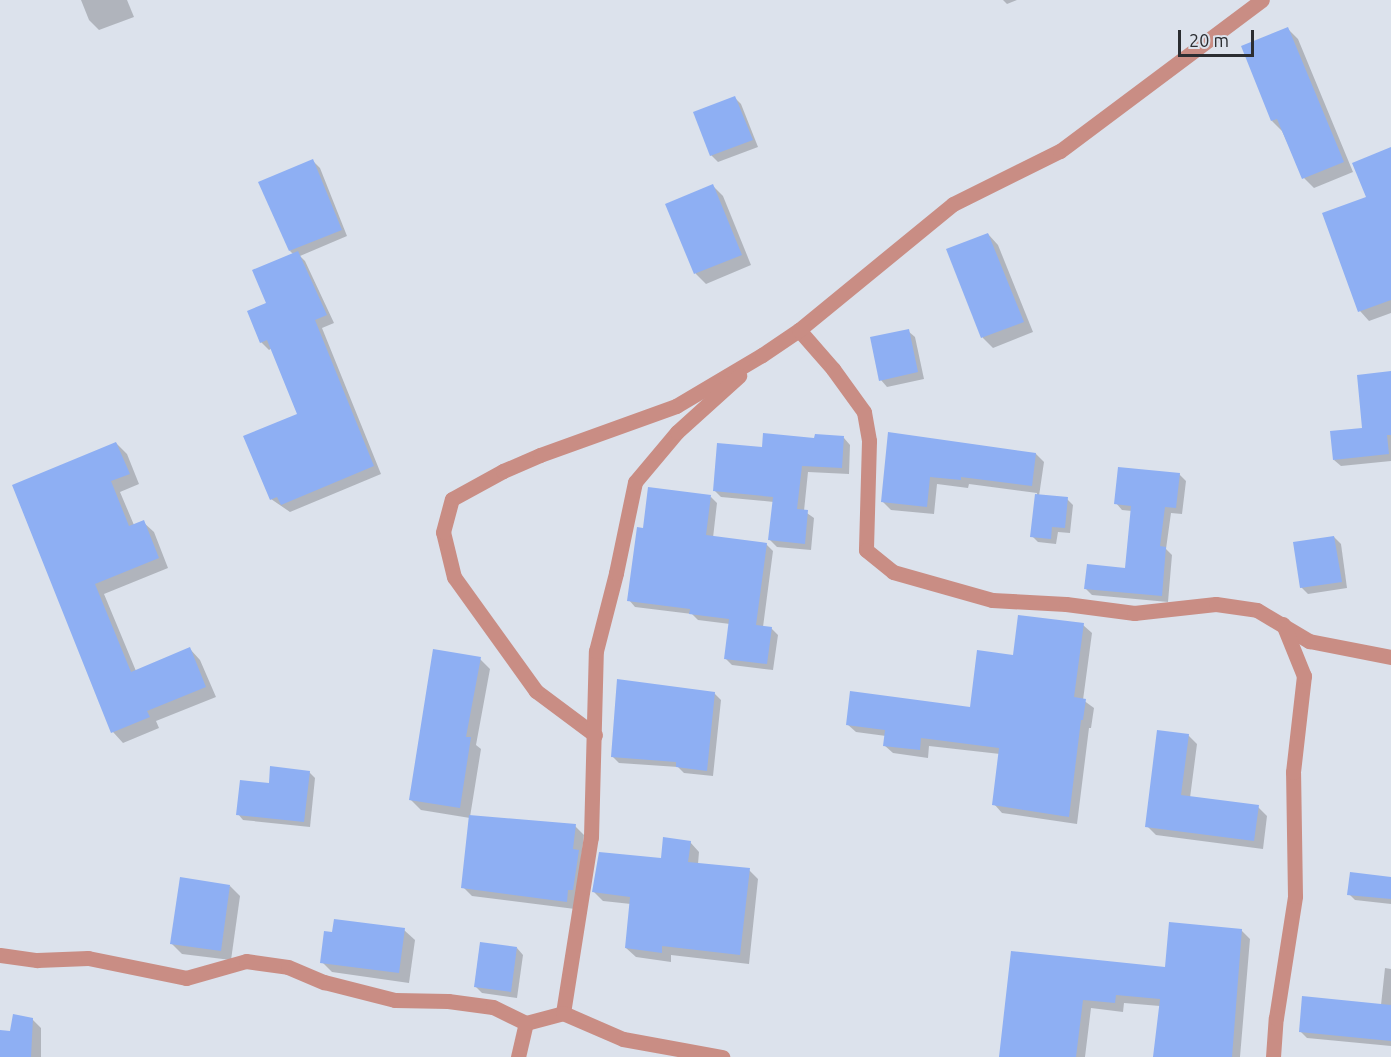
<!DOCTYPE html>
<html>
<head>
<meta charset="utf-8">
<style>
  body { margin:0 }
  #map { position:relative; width:1391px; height:1057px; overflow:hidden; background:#dce2ec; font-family:Ubuntu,sans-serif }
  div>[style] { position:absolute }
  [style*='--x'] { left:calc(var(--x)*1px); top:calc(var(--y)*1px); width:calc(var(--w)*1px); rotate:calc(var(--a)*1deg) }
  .shadow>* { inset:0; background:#0003 }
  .building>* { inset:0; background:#8eaff3 }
  .street>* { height:15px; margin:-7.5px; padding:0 7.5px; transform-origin:7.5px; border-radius:7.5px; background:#c98d84 }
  span { translate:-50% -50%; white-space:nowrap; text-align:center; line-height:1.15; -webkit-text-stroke:4.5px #dce2ec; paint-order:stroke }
  .scale { position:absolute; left:1178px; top:30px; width:76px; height:27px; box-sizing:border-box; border:3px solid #2b2d31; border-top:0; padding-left:8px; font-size:18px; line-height:21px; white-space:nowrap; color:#2b2d31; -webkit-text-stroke:4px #dce2ec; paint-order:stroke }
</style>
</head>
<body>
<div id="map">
  <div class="shadow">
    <i style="clip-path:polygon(81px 0,127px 0,134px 17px,99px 30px,89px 20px)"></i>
    <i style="clip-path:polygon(1003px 0,1017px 0,1007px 4px)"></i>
    <i style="clip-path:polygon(1288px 29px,1298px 39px,1353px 172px,1314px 188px,1304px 178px,1282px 131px,1272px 121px)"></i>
    <i style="clip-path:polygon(735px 98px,741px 104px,758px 147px,718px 162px,711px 155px)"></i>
    <i style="clip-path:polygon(1391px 155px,1391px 313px,1369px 321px,1360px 311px,1368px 197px)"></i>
    <i style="clip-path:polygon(313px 161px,320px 168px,347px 236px,300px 256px,305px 261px,334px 323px,322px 328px,381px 474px,290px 512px,271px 499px,299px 415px,272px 348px,269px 350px,261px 342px,268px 304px,294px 255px,290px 251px)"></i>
    <i style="clip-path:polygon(713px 186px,723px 196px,751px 265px,706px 284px,696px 274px,667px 204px)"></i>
    <i style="clip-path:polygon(988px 234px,998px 245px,1033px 332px,993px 348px,983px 338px,948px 250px)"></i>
    <i style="clip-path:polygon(908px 331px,915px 337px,924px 379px,887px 387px,881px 380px)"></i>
    <i style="clip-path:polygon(1391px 373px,1391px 461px,1341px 466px,1334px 460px,1364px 429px)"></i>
    <i style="clip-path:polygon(890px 433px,1036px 454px,1044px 462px,1039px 496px,1067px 499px,1073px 505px,1070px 533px,1058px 532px,1056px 544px,1038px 542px,1032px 536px,1037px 493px,969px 484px,968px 488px,937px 484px,934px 514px,891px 510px,883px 502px)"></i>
    <i style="clip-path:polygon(844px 438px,850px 445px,849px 474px,808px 472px,804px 511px,814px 518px,811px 550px,777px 547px,770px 540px,774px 502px,721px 497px,714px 490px,763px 449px)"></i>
    <i style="clip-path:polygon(116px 443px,127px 454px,139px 484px,120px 492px,134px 525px,143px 522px,154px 532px,168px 568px,104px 594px,136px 671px,190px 649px,200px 660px,216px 697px,156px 721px,159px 728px,123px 743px,113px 732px,14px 486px)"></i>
    <i style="clip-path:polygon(1179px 474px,1186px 481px,1182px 514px,1171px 513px,1166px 549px,1172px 555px,1168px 602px,1092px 595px,1086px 589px,1127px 569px,1132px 511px,1122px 510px,1116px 503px)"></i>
    <i style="clip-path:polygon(711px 497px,717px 503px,713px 538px,766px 544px,773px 551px,763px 627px,771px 628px,778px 635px,773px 670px,732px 665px,725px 658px,730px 624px,698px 620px,692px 614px,635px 607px,629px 600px,644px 529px)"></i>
    <i style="clip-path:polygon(1334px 537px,1341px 544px,1347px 588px,1308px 594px,1301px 587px)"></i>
    <i style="clip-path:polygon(1083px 625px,1092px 633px,1083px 700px,1094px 708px,1091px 728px,1089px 728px,1077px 824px,1002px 813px,994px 804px,1000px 754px,929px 746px,928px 758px,893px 753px,884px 745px,886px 736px,856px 732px,847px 724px,971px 708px,1014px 657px)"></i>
    <i style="clip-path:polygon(480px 659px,490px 669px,476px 745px,481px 749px,470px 817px,575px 826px,584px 835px,575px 909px,472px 896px,463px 887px,470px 818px,421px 810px,411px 800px)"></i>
    <i style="clip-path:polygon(714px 693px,721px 700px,713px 776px,684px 773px,678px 767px,619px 763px,612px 756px)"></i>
    <i style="clip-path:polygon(1188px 735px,1197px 744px,1190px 798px,1258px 807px,1267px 816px,1263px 849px,1156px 835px,1147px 826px)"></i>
    <i style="clip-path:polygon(309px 772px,315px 778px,310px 827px,243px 820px,238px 814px)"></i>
    <i style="clip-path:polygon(690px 842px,699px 852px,698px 864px,749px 870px,758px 879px,749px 964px,671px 955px,671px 962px,636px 957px,626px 948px,631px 904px,603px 901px,594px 892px,662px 860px)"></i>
    <i style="clip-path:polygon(1391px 878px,1391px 904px,1355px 900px,1349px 894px)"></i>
    <i style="clip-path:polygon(230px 886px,240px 896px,231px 960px,182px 954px,172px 944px)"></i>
    <i style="clip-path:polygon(404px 930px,415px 940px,409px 983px,332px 972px,322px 962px)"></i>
    <i style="clip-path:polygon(1241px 930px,1250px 939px,1240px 1057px,1155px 1057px,1160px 1006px,1124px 1003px,1123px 1012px,1091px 1008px,1085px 1057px,1001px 1057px,1013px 953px,1166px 969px)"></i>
    <i style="clip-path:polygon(517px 948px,523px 955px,517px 998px,482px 993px,475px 986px)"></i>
    <i style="clip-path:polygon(1385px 968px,1391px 969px,1391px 1046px,1307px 1038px,1300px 1031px,1381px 1005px)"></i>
    <i style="clip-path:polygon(32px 1019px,41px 1028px,41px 1057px,0 1057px,0 1031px,12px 1033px)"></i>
  </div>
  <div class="building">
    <i style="clip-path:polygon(1288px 27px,1344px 162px,1302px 179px,1277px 119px,1271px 121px,1241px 46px)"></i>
    <i style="clip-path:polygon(735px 96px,753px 140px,710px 156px,693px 112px)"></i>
    <i style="clip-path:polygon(1391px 147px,1391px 300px,1358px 312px,1322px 213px,1366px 197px,1352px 163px)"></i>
    <i style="clip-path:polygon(313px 159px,342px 230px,289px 251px,258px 182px)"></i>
    <i style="clip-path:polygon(713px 184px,742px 255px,694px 274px,665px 204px)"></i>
    <i style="clip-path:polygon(988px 233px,1024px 322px,981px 338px,946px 249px)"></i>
    <i style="clip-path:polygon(298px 251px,327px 315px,315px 320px,374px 466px,281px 505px,277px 497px,270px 500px,243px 436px,297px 414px,267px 340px,260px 343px,247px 311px,266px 303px,252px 270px)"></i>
    <i style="clip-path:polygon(909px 329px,918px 372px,879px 381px,870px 337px)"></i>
    <i style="clip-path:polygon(1391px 371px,1391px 435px,1387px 435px,1389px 454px,1333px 460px,1330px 431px,1362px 428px,1357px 375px)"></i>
    <i style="clip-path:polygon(888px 432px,1036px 453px,1032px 486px,961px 477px,961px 480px,930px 477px,927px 507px,881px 502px)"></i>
    <i style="clip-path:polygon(763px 433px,814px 438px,815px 434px,844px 436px,842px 468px,802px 466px,797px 509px,808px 510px,805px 544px,768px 540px,773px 497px,713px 491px,717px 443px,762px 447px)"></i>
    <i style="clip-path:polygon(116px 442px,130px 474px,111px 481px,129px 526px,144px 520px,159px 558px,95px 584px,131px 672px,190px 647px,206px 687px,147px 711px,150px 717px,111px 733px,12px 485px)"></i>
    <i style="clip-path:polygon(1118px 467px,1180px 473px,1176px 508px,1165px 507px,1160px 546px,1166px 547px,1162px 596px,1084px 589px,1087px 564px,1125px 568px,1131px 506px,1114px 504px)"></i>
    <i style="clip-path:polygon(648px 487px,711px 495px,706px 535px,767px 543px,756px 625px,772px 627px,767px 664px,724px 659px,729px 619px,689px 614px,690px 609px,627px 601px,637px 527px,643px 528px)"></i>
    <i style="clip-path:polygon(1035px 494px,1068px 497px,1065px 528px,1052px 527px,1051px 539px,1030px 537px)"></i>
    <i style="clip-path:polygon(1334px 536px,1342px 582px,1300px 588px,1293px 542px)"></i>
    <i style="clip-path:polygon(1018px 615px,1084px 623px,1074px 697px,1086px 699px,1083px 720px,1081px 720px,1069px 817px,992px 805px,999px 748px,921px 738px,920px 750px,883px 746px,885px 730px,846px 725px,850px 691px,970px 707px,977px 650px,1013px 655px)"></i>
    <i style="clip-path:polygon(433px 649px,481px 657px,466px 737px,471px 737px,460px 808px,409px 800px)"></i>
    <i style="clip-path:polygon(617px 679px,715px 692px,707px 771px,676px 767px,676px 762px,611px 757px)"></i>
    <i style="clip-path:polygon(1157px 730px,1189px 734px,1181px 795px,1259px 805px,1254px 841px,1145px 827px)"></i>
    <i style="clip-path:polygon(270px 766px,310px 771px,304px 822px,236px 815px,240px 780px,269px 783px)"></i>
    <i style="clip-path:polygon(469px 815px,576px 824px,573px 849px,579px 850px,573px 890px,568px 890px,567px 902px,461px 888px)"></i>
    <i style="clip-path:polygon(663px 837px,691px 841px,688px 862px,750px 868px,740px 955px,662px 946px,662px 953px,625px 948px,630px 897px,592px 892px,599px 852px,661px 858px)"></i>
    <i style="clip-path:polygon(1350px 872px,1391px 877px,1391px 899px,1347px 895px)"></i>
    <i style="clip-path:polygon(180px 877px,230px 885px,221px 951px,170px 944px)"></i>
    <i style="clip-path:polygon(334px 919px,405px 928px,399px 973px,320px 963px,324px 931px,332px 932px)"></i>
    <i style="clip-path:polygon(1169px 922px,1242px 929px,1232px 1057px,1153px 1057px,1160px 999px,1116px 995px,1115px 1003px,1083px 1000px,1076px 1057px,999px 1057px,1011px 951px,1165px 967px)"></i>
    <i style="clip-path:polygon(480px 942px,517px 947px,511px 992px,474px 987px)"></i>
    <i style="clip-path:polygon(1302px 996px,1391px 1005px,1391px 1041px,1299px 1032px)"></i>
    <i style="clip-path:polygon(13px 1014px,33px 1018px,31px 1057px,0 1057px,0 1030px,10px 1031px)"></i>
  </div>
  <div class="street">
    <i style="--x:799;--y:330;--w:52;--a:48.9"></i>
    <i style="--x:833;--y:369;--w:53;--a:54.2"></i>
    <i style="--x:864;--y:412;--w:29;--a:80"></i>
    <i style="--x:869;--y:441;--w:109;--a:91.6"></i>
    <i style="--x:866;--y:550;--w:35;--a:39"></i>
    <i style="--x:893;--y:572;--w:103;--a:15.8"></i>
    <i style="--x:992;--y:600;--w:74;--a:3.1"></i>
    <i style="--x:1066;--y:604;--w:69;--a:7.5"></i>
    <i style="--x:1134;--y:613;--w:82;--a:-6.3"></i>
    <i style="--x:1216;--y:604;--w:41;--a:8.3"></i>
    <i style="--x:1257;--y:610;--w:61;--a:30.8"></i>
    <i style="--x:1309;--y:641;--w:84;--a:11"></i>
    <i style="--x:595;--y:735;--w:74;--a:-143.3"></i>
    <i style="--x:536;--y:691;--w:140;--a:-125.7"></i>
    <i style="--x:454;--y:577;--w:46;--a:-103.7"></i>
    <i style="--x:443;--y:532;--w:34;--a:-75"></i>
    <i style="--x:452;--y:499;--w:58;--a:-28.8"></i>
    <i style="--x:503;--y:471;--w:40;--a:-23.4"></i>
    <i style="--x:540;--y:455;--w:145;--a:-19.8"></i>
    <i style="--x:676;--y:406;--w:100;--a:-30.7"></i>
    <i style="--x:762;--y:355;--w:45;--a:-34"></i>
    <i style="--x:799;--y:330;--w:199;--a:-39.3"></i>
    <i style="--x:953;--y:204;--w:119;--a:-26.4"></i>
    <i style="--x:1060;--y:151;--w:252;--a:-36.8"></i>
    <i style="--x:0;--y:955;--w:37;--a:8"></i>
    <i style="--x:37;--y:960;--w:51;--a:-2.2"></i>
    <i style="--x:88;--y:958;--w:100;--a:11.5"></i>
    <i style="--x:186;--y:978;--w:62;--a:-15.8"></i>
    <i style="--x:246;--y:961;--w:42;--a:8.1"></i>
    <i style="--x:288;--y:967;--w:39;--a:23"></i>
    <i style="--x:324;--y:982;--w:73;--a:14.2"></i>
    <i style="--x:395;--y:1000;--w:53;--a:1.1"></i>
    <i style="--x:448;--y:1001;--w:45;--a:7.6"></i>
    <i style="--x:493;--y:1007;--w:37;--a:26"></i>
    <i style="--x:563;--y:1013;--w:178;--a:-81"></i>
    <i style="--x:591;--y:837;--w:186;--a:-88.5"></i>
    <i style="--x:596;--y:651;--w:81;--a:-75.6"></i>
    <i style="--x:616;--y:573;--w:93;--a:-78.2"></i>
    <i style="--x:635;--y:482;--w:65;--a:-50"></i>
    <i style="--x:677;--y:432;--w:84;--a:-42.1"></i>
    <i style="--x:518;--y:1057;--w:35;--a:-77"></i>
    <i style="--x:526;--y:1023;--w:38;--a:-15"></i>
    <i style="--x:563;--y:1013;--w:65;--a:23.4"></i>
    <i style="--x:623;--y:1039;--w:101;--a:10.3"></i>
    <i style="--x:1273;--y:1057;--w:39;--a:-86"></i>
    <i style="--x:1276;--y:1018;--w:123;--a:-81.1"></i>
    <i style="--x:1295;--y:896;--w:124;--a:-90.9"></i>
    <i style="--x:1293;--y:772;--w:97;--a:-83.5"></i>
    <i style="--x:1304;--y:676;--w:56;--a:-112"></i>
  </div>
  <div class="scale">20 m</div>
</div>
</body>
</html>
